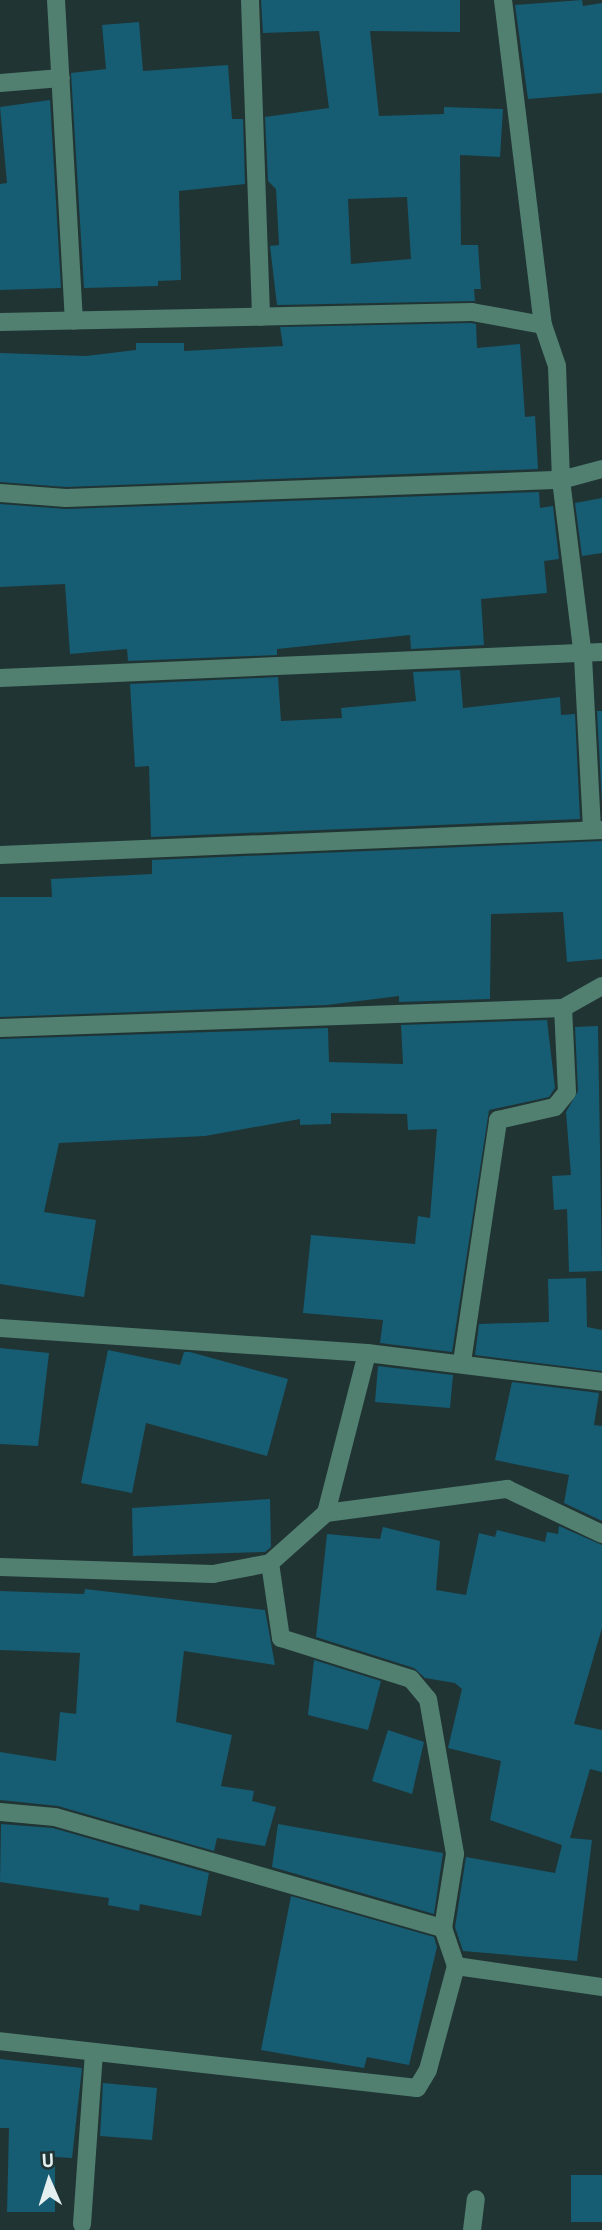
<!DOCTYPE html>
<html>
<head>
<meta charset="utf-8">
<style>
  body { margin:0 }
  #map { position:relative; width:602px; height:2230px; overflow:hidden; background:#213434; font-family:"PT Sans",sans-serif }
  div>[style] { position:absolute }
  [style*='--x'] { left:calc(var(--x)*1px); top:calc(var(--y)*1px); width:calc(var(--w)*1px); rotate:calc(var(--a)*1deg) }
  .building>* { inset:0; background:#165c73 }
  .minor>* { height:18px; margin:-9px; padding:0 9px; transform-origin:9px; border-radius:9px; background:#518071 }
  span { translate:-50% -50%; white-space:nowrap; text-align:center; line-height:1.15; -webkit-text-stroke:7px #213434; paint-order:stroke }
  .north { position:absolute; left:14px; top:2146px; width:70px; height:70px; -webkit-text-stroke:5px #213434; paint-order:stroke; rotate:357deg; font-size:19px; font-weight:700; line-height:28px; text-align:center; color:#e4efef }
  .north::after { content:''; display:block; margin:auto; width:24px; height:32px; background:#e4efef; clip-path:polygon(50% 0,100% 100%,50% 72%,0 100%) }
</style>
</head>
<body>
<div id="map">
  <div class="building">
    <i style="clip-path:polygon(evenodd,261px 0,460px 0,460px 32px,370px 31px,379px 116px,444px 114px,444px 107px,503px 109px,500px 157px,460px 155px,461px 245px,478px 245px,481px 289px,474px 289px,475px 301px,277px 305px,270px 246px,279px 245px,276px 189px,268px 181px,265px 117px,329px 108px,319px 31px,263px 33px,261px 0,407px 197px,411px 259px,351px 264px,348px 199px,407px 197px)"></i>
    <i style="clip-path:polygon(582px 0,583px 6px,602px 3px,602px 93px,528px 99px,515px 5px)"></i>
    <i style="clip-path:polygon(139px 22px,143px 71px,228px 65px,232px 119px,243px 119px,245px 184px,179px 191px,181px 280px,158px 281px,158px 286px,84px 288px,71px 73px,106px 69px,102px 25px)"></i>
    <i style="clip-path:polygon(50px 100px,61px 288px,0 290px,0 184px,7px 183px,0 107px)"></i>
    <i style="clip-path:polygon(471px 323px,476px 324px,477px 348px,520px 344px,525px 417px,535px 416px,538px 469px,66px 487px,0 482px,0 353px,86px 356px,136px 350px,136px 343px,184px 343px,184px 351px,283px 346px,280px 327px)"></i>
    <i style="clip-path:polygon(539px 492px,540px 508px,553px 506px,559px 559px,544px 561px,547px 593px,481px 599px,484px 645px,411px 649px,410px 635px,277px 649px,277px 655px,128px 661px,127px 649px,70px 654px,65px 584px,0 587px,0 504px,66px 509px)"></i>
    <i style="clip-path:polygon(602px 498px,602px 553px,582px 556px,575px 503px)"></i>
    <i style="clip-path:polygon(460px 670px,463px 708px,560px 697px,561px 715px,575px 714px,580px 819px,151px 837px,149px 766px,135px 767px,130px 684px,278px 677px,281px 721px,342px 718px,341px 708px,416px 701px,413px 672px)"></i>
    <i style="clip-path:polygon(597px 711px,602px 711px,602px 803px)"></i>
    <i style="clip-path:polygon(602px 841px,602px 959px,567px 962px,563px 912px,491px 914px,490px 999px,399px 1002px,399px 996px,327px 1005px,0 1017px,0 897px,52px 897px,51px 879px,152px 874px,152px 860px)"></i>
    <i style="clip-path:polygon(547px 1020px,555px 1088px,549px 1097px,489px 1110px,452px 1352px,380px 1343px,383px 1320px,303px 1313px,311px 1235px,415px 1244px,418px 1216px,430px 1218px,437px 1129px,408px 1130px,407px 1114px,331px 1113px,331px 1124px,300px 1125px,300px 1119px,205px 1136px,59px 1143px,44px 1212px,96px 1220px,84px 1297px,0 1284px,0 1039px,328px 1028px,329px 1062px,403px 1064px,401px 1025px)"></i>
    <i style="clip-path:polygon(598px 1026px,602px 1271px,569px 1272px,567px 1209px,554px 1210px,552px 1176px,571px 1175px,566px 1112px,578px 1091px,575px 1027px)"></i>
    <i style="clip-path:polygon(586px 1278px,587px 1327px,602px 1330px,602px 1371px,475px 1355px,479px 1324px,549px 1322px,548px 1279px)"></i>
    <i style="clip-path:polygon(0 1348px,49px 1353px,38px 1446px,0 1444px)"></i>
    <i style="clip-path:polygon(108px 1350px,180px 1365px,184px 1352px,190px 1352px,288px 1379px,267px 1456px,146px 1423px,132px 1493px,81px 1483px)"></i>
    <i style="clip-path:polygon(378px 1366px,453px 1375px,450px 1408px,375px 1402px)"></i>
    <i style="clip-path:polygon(512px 1382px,599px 1393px,594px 1425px,602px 1426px,602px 1521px,564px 1503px,569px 1475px,495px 1460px)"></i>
    <i style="clip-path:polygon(270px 1499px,271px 1547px,265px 1552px,133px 1556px,132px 1508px)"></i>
    <i style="clip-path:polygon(559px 1526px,602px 1545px,602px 1628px,574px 1724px,602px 1730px,602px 1772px,590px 1769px,570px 1838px,592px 1840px,577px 1961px,463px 1951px,455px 1927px,466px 1857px,555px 1873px,562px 1845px,490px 1820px,501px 1761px,448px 1748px,462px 1689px,455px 1683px,425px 1678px,414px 1668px,316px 1637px,327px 1534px,380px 1539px,383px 1527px,440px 1541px,436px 1590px,466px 1595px,479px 1533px,495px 1537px,497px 1530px,545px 1542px,547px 1532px,558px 1534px)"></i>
    <i style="clip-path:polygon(85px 1589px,265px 1610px,275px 1665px,184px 1651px,176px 1722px,232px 1735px,221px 1786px,254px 1791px,252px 1801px,276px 1807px,265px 1846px,217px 1838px,214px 1851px,58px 1806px,0 1800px,0 1752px,56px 1761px,60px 1712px,76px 1714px,80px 1653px,0 1650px,0 1591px,84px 1594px)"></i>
    <i style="clip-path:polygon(314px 1660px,381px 1681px,368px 1730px,308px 1715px)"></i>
    <i style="clip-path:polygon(388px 1730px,424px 1742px,412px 1794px,372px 1781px)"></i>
    <i style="clip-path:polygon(1px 1824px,53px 1828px,209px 1873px,201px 1916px,140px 1904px,139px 1911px,108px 1905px,109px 1898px,0 1882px)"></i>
    <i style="clip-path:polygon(278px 1824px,443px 1853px,434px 1914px,272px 1867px)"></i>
    <i style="clip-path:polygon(291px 1896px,434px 1937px,437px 1947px,409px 2065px,367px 2057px,364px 2068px,261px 2050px)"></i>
    <i style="clip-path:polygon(0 2059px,82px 2068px,72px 2158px,55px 2157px,55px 2212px,7px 2212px,9px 2128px,0 2128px)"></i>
    <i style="clip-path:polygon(103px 2083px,157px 2088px,152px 2140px,100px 2136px)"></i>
    <i style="clip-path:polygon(571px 2175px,602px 2175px,602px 2222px,571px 2222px)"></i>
  </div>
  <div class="minor">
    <i style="--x:56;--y:0;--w:321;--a:86.8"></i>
    <i style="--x:250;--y:0;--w:317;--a:88"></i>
    <i style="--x:503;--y:0;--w:327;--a:83"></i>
    <i style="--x:543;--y:325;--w:43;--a:71.1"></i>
    <i style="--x:557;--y:366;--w:114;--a:88"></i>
    <i style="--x:561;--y:480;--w:178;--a:82.9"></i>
    <i style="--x:583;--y:657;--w:173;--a:87"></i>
    <i style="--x:0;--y:83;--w:61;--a:-4.7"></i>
    <i style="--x:0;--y:322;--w:472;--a:-1.2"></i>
    <i style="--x:472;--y:312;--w:72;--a:10.4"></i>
    <i style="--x:0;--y:493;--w:66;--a:4.3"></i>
    <i style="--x:66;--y:498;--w:495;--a:-2.1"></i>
    <i style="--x:561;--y:480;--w:42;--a:-15"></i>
    <i style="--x:0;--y:678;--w:603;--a:-2.47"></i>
    <i style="--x:0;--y:855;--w:602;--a:-2.38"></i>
    <i style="--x:0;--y:1028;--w:563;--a:-2.03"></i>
    <i style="--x:563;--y:1008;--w:45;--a:-29.4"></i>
    <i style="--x:0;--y:1328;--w:368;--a:3.9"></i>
    <i style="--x:367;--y:1353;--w:237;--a:7"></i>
    <i style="--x:462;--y:1362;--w:245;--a:-81.5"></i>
    <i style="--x:498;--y:1120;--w:58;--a:-12.8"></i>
    <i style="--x:555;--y:1107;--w:19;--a:-51"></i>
    <i style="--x:567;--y:1092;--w:84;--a:-92.7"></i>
    <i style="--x:326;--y:1513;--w:165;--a:-75.6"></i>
    <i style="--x:270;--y:1563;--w:75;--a:-41.8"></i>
    <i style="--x:326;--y:1513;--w:183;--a:-7.6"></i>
    <i style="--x:507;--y:1489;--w:105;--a:25.3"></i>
    <i style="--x:0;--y:1567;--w:213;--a:1.9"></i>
    <i style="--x:213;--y:1574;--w:58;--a:-10.9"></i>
    <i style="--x:270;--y:1563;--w:76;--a:81.7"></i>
    <i style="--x:281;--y:1638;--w:136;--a:17.5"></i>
    <i style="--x:411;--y:1679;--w:26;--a:50"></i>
    <i style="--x:428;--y:1699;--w:157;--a:80.1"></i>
    <i style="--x:455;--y:1854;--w:75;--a:99.2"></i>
    <i style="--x:443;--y:1928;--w:40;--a:71.1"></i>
    <i style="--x:456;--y:1966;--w:108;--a:105.1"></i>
    <i style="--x:428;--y:2070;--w:21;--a:121"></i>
    <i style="--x:417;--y:2088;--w:420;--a:-173.6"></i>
    <i style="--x:0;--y:1812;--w:55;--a:5.2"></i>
    <i style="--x:55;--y:1817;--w:404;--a:16"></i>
    <i style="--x:456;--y:1966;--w:148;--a:8.2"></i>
    <i style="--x:82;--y:2224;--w:171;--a:-86"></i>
    <i style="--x:472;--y:2230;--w:31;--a:-83"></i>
  </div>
  <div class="north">U</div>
</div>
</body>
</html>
